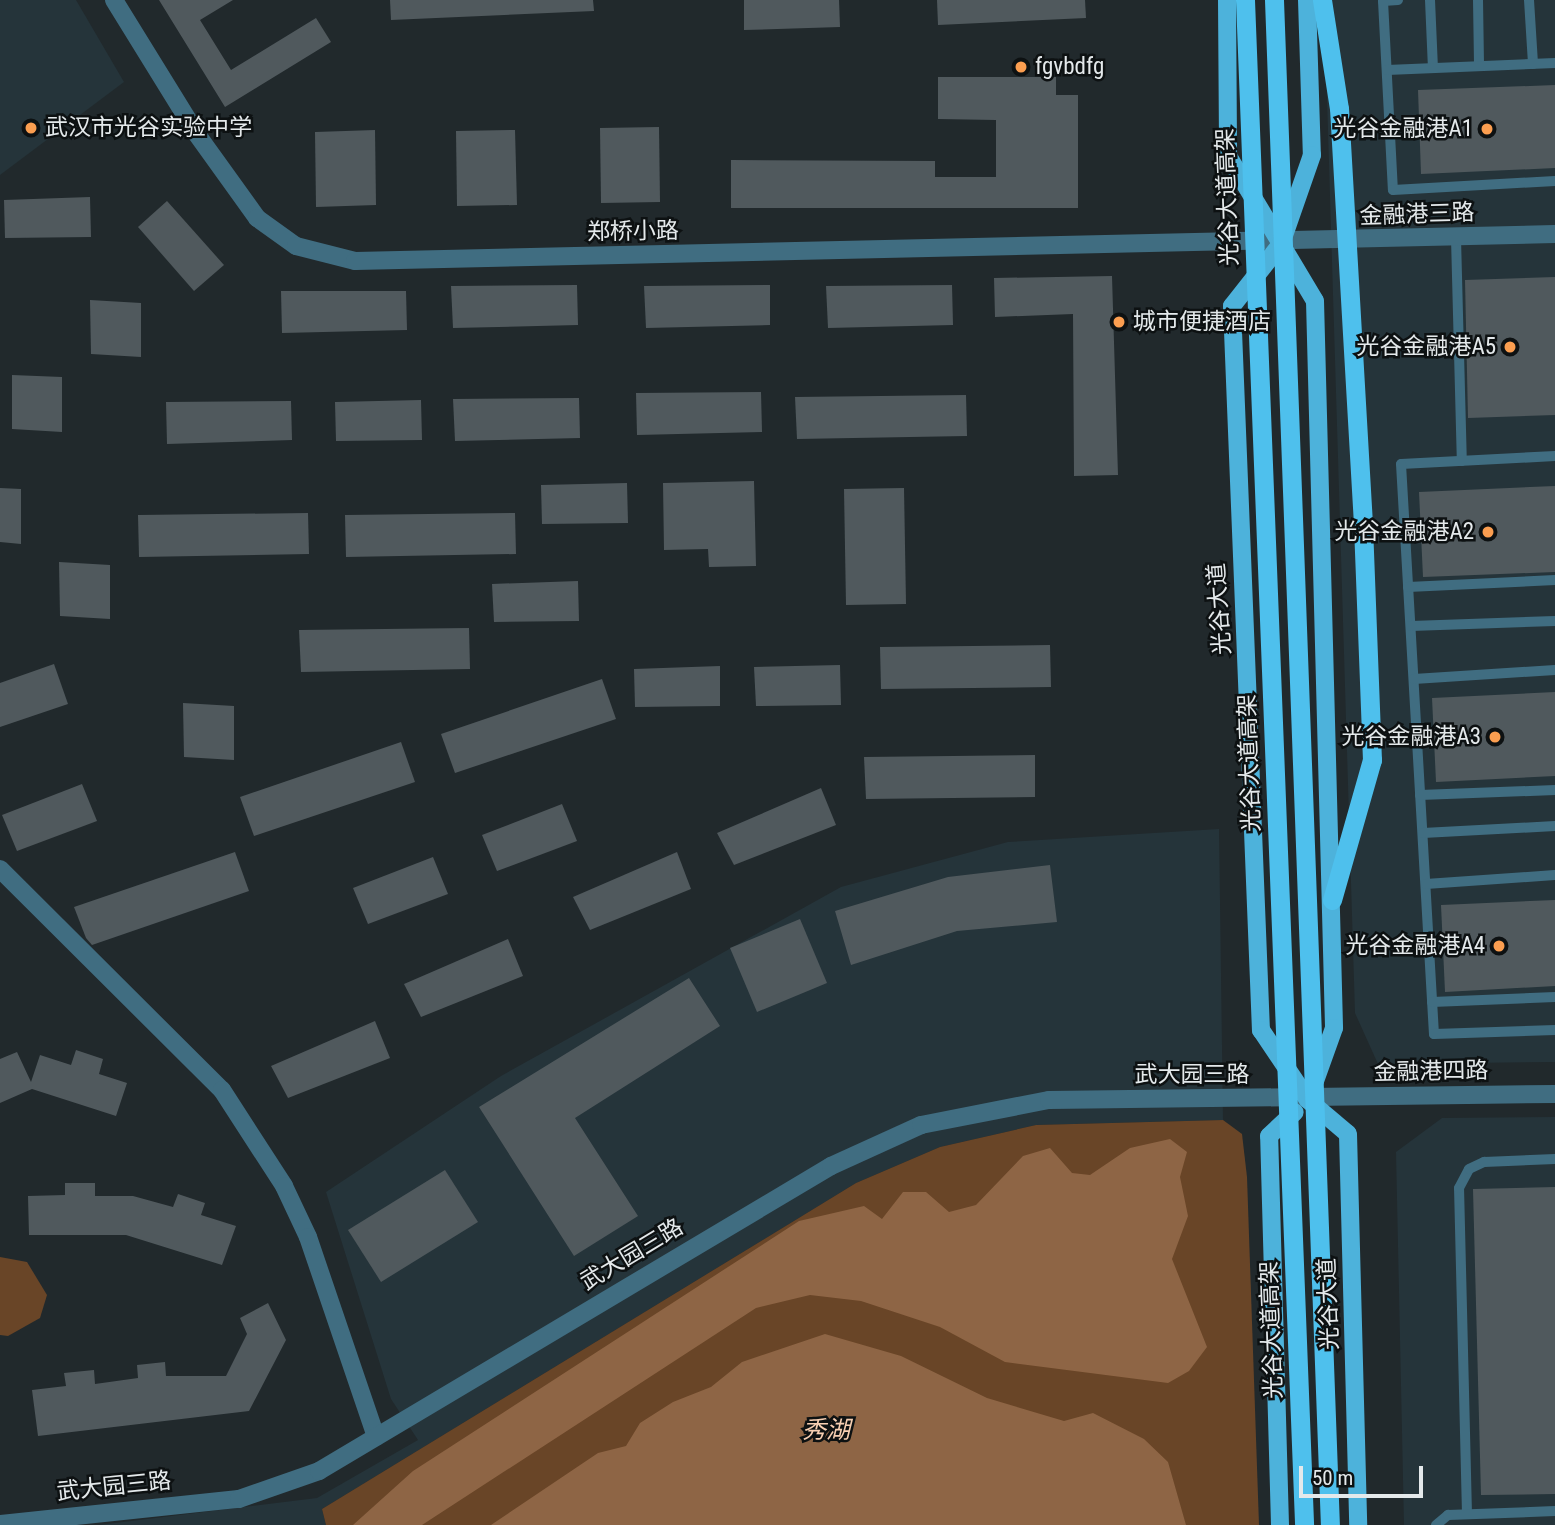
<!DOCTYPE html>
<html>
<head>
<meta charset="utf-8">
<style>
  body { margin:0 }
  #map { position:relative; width:1555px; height:1525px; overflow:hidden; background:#21292c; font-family:"Roboto Condensed","Noto Sans SC",sans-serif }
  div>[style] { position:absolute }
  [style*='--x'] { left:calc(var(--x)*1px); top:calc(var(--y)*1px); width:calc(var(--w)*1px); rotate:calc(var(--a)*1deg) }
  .built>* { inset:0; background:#25343a }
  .green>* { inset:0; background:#694527 }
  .water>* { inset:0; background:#8e6545 }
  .building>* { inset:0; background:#50595d }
  .service>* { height:10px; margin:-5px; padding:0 5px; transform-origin:5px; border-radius:5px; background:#406d81 }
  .minor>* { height:18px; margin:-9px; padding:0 9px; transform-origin:9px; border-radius:9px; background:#406d81 }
  .tertiary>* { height:18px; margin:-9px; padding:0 9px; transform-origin:9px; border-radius:9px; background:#406d81 }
  .primary>* { height:18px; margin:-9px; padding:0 9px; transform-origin:9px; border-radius:9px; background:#4db2db }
  .trunk>* { height:19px; margin:-9.5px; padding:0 9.5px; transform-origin:9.5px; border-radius:9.5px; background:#4ec0ed }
  .trunk-bridge>* { height:19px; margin:-9.5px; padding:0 9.5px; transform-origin:9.5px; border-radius:9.5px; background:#4ec0ed }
  .dots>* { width:19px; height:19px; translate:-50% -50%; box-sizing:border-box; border:4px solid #0d1112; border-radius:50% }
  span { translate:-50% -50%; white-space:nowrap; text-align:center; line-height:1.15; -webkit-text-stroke:5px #0d1112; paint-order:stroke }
  .poi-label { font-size:23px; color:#e4e9eb }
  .left { translate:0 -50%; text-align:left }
  .right { translate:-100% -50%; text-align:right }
  .street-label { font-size:23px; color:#e4e9eb }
  .water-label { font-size:24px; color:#f7cfb2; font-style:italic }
  .scale { position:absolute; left:1299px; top:1466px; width:124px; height:32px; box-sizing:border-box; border:4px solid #e4e9eb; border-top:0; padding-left:9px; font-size:21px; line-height:24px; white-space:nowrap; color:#e4e9eb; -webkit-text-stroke:5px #0d1112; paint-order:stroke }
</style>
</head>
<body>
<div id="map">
  <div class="built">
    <i style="clip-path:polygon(0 0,76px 0,124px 82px,0 175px)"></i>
    <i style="clip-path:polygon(1324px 0,1555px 0,1555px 1062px,1378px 1064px,1355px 1013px)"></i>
    <i style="clip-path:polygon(1219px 829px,1223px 1120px,1036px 1125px,940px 1147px,856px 1183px,322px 1509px,326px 1525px,99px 1525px,317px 1498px,418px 1440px,391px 1399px,326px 1192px,501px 1076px,841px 887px,1008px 842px)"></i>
    <i style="clip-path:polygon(1555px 1117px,1555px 1525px,1404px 1525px,1396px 1152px,1442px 1118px)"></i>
  </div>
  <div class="green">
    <i style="clip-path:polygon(1223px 1120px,1242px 1134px,1247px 1177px,1259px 1525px,326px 1525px,322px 1509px,856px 1183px,940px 1147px,1036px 1125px)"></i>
    <i style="clip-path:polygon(0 1257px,27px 1262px,47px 1295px,40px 1318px,8px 1336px,0 1335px)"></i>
  </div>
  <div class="water">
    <i style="clip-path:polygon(1170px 1139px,1187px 1152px,1180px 1177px,1188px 1216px,1172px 1259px,1207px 1347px,1189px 1371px,1168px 1383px,1005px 1362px,940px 1327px,861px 1301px,810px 1295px,756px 1308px,422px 1525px,353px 1525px,413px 1471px,799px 1221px,864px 1206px,882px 1219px,903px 1192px,926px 1192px,949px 1212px,976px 1205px,1023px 1156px,1050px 1148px,1072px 1173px,1090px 1175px,1130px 1148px)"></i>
    <i style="clip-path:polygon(825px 1334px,901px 1356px,987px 1398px,1064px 1421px,1093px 1413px,1144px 1439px,1168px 1462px,1186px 1525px,491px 1525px,598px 1453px,626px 1446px,640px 1423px,673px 1402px,711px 1387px,742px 1362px)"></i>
  </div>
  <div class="building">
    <i style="clip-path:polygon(159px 0,233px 0,200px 20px,231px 70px,316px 18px,331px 42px,225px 107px)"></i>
    <i style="clip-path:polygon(390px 0,593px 0,594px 11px,391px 20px)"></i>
    <i style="clip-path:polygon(744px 0,839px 0,840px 27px,744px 30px)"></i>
    <i style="clip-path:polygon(937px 0,1085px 0,1086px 18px,938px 25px)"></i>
    <i style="clip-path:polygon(938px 77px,1056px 77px,1056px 95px,1078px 95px,1078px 208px,731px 208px,731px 160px,935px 161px,935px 177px,996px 177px,996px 120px,938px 119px)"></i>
    <i style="clip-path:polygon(1555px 85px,1555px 168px,1421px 174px,1418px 90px)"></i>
    <i style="clip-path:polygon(659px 127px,660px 202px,601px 203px,600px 128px)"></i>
    <i style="clip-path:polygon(375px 130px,376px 205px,316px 207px,315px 132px)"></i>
    <i style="clip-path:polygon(515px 130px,517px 205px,457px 206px,456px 131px)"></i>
    <i style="clip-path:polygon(90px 197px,91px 237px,5px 238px,4px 200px)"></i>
    <i style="clip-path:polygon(167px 201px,224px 265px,194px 291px,138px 227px)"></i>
    <i style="clip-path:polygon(1112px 276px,1118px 475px,1074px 476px,1073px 314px,995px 317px,994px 278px)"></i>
    <i style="clip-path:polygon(1555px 277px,1555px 415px,1468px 418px,1465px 280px)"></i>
    <i style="clip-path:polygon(577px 285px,578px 325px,453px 328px,451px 286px)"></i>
    <i style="clip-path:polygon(770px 285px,770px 325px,646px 328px,644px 286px)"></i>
    <i style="clip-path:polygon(952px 285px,953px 325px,828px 328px,826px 286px)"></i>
    <i style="clip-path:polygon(281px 291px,406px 291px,407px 330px,282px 333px)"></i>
    <i style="clip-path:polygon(90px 300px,141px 303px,141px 357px,91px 354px)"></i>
    <i style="clip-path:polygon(12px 375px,62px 377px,62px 432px,12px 429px)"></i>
    <i style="clip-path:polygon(761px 392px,762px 432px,637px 435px,636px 393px)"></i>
    <i style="clip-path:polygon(966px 395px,967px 436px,797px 439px,795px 397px)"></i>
    <i style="clip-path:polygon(579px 398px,580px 438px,455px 441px,453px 399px)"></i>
    <i style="clip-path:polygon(421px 400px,422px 440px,336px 441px,335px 402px)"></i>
    <i style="clip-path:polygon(291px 401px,292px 440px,167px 444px,166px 402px)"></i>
    <i style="clip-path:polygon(754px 481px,756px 566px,709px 567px,708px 549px,664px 550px,663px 483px)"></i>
    <i style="clip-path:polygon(627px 483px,628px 523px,542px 524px,541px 485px)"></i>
    <i style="clip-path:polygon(1555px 486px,1555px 572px,1423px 577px,1419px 492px)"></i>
    <i style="clip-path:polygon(0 488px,21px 489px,21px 544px,0 542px)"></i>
    <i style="clip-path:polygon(904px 488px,906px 604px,846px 605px,844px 489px)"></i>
    <i style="clip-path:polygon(308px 513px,309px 554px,139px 557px,138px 515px)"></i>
    <i style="clip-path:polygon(515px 513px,516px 554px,346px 557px,345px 515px)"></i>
    <i style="clip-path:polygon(59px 562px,110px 565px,110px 619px,60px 616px)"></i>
    <i style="clip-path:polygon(578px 581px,579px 621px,494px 622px,492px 584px)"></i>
    <i style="clip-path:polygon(469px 628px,470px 669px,301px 672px,299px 630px)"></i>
    <i style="clip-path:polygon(1050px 645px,1051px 687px,881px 689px,880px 647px)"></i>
    <i style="clip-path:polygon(54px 664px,68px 704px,0 727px,0 683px)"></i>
    <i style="clip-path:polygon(840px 665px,841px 705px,756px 706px,754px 667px)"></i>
    <i style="clip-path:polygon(720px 666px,720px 706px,635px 707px,634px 669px)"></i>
    <i style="clip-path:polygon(602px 679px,616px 719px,455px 773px,441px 734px)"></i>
    <i style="clip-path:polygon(1555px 692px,1555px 776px,1436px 782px,1432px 698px)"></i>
    <i style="clip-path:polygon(183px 703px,234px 706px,234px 760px,184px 757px)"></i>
    <i style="clip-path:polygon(401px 742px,415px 782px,254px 836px,240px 797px)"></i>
    <i style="clip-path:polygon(1035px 755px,1035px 797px,866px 799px,864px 757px)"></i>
    <i style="clip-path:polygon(82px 784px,97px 821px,17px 851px,2px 815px)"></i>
    <i style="clip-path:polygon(821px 788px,836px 825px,734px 865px,717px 833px)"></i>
    <i style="clip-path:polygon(562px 804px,577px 841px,497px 871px,482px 835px)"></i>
    <i style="clip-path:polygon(235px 852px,249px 891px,92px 945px,86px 938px,74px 907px)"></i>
    <i style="clip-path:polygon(677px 852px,691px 889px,590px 930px,573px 897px)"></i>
    <i style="clip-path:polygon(433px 857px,448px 894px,368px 924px,353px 888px)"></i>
    <i style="clip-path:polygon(1050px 865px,1057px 922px,957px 931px,851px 965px,835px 911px,948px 877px)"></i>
    <i style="clip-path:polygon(1555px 900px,1555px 986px,1445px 992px,1441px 905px)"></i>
    <i style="clip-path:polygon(800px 919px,827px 983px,757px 1012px,730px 948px)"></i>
    <i style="clip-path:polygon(508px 939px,523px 976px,421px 1017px,404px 984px)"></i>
    <i style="clip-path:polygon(689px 978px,720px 1026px,575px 1118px,638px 1216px,574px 1256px,479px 1107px)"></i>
    <i style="clip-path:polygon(375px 1021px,390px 1058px,288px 1098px,271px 1066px)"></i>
    <i style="clip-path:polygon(76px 1050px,103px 1059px,99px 1074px,127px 1083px,116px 1116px,32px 1089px,0 1103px,0 1059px,17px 1052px,31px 1082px,40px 1055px,71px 1065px)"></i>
    <i style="clip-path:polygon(445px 1170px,478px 1222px,381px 1282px,348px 1230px)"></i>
    <i style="clip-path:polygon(65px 1183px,95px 1183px,95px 1196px,133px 1196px,173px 1207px,178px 1194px,205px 1203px,201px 1215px,236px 1226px,222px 1265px,126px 1235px,29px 1235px,28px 1196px,65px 1195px)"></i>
    <i style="clip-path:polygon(1555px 1187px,1555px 1494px,1481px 1495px,1473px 1189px)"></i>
    <i style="clip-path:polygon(268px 1303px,286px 1340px,249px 1411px,38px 1436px,32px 1390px,66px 1386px,64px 1373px,94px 1370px,95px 1384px,138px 1378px,137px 1365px,165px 1362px,166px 1376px,226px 1376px,247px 1334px,240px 1318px)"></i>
  </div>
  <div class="service">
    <i style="--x:1398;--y:0;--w:15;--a:176"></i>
    <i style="--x:1383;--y:1;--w:189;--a:87"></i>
    <i style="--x:1393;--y:190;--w:162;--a:-3.2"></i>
    <i style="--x:1430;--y:0;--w:68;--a:87.5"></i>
    <i style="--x:1478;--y:0;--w:66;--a:89.1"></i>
    <i style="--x:1529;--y:0;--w:64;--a:86.4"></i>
    <i style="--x:1387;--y:70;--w:168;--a:-2.4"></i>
    <i style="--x:1456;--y:238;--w:223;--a:88.5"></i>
    <i style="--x:1555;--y:456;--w:154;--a:177"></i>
    <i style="--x:1401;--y:464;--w:571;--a:86.69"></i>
    <i style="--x:1434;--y:1034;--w:121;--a:-1.9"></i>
    <i style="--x:1408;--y:587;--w:147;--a:-2.7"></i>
    <i style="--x:1411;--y:626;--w:144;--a:-2"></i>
    <i style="--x:1414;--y:679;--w:141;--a:-3.7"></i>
    <i style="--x:1420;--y:795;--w:135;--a:-2.1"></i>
    <i style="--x:1423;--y:833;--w:132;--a:-3"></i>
    <i style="--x:1426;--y:884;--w:129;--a:-4"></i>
    <i style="--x:1432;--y:1002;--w:123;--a:-2.3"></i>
    <i style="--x:1467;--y:1514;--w:326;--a:-91.4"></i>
    <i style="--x:1459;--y:1188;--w:21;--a:-62"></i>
    <i style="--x:1469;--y:1169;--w:17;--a:-25"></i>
    <i style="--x:1484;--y:1162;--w:71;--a:-2.4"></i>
    <i style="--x:1436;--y:1525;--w:16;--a:-40"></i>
    <i style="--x:1448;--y:1515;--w:107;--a:-2.1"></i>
  </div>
  <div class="minor">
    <i style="--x:114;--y:0;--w:156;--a:58.3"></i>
    <i style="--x:196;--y:133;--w:105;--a:54.3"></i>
    <i style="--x:257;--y:218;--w:48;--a:35.7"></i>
    <i style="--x:296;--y:246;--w:61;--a:14.3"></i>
    <i style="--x:355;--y:261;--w:1200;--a:-1.29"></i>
  </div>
  <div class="tertiary">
    <i style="--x:0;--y:869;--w:313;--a:44.9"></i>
    <i style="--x:222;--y:1090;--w:114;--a:57.1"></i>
    <i style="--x:284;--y:1186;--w:56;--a:64.8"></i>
    <i style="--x:308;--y:1237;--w:211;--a:71.2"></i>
    <i style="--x:0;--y:1524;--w:240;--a:-6"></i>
    <i style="--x:239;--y:1499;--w:85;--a:-19.3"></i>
    <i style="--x:319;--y:1471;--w:596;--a:-30.78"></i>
    <i style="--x:831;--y:1166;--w:99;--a:-24.5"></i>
    <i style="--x:921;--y:1125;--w:130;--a:-11.1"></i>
    <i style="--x:1049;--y:1100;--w:506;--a:-0.68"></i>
  </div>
  <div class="primary">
    <i style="--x:1227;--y:0;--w:156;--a:89.6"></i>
    <i style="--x:1228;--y:156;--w:103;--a:58.9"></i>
    <i style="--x:1281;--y:244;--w:79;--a:128.3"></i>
    <i style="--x:1232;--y:306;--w:725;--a:87.71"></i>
    <i style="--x:1261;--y:1030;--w:84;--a:56.1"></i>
    <i style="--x:1308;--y:1100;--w:52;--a:40.4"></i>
    <i style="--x:1348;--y:1134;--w:391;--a:88.5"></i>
    <i style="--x:1307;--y:0;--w:155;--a:88.2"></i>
    <i style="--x:1312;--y:155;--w:94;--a:109.2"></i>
    <i style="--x:1281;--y:244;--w:66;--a:59.2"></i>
    <i style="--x:1315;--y:301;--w:727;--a:88.5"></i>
    <i style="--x:1334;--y:1028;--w:56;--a:109.7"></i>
    <i style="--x:1280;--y:1525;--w:389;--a:-91.6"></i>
    <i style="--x:1269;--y:1136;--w:35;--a:-43"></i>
  </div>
  <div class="trunk">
    <i style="--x:1332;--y:900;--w:146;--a:-74.1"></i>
    <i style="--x:1372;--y:760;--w:238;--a:-92.2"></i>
  </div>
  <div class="trunk-bridge">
    <i style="--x:1245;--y:0;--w:1526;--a:87.78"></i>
    <i style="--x:1274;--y:0;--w:1526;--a:87.9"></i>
    <i style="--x:1322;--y:0;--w:109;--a:81.1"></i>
    <i style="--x:1339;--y:108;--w:415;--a:86.7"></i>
  </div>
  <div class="dots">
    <i style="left:1021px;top:67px;background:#fb9e50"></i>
    <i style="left:31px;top:128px;background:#fb9e50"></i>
    <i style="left:1487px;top:129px;background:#fb9e50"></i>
    <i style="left:1119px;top:322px;background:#fb9e50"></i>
    <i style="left:1510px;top:347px;background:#fb9e50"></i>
    <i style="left:1488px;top:532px;background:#fb9e50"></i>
    <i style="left:1495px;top:737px;background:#fb9e50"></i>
    <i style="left:1499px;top:946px;background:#fb9e50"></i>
  </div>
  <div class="poi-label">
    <span class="left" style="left:1035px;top:67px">fgvbdfg</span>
    <span class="left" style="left:45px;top:128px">武汉市光谷实验中学</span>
    <span class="right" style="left:1473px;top:129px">光谷金融港A1</span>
    <span class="left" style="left:1133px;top:322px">城市便捷酒店</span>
    <span class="right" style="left:1496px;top:347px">光谷金融港A5</span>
    <span class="right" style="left:1474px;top:532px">光谷金融港A2</span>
    <span class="right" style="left:1481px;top:737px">光谷金融港A3</span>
    <span class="right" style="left:1485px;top:946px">光谷金融港A4</span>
  </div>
  <div class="street-label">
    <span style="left:1228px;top:197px;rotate:-92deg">光谷大道高架</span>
    <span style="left:1417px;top:215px;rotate:-2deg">金融港三路</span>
    <span style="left:633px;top:232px;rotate:-1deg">郑桥小路</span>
    <span style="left:1220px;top:609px;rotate:-94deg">光谷大道</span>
    <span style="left:1250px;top:763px;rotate:-92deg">光谷大道高架</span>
    <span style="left:1431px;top:1072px;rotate:-1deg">金融港四路</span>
    <span style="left:1192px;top:1075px">武大园三路</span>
    <span style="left:632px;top:1255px;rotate:-31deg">武大园三路</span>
    <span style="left:1329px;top:1304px;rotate:-92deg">光谷大道</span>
    <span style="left:1272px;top:1330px;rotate:-92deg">光谷大道高架</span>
    <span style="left:114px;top:1487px;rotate:-6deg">武大园三路</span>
  </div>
  <div class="water-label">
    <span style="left:826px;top:1431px">秀湖</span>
  </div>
  <div class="scale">50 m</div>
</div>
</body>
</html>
